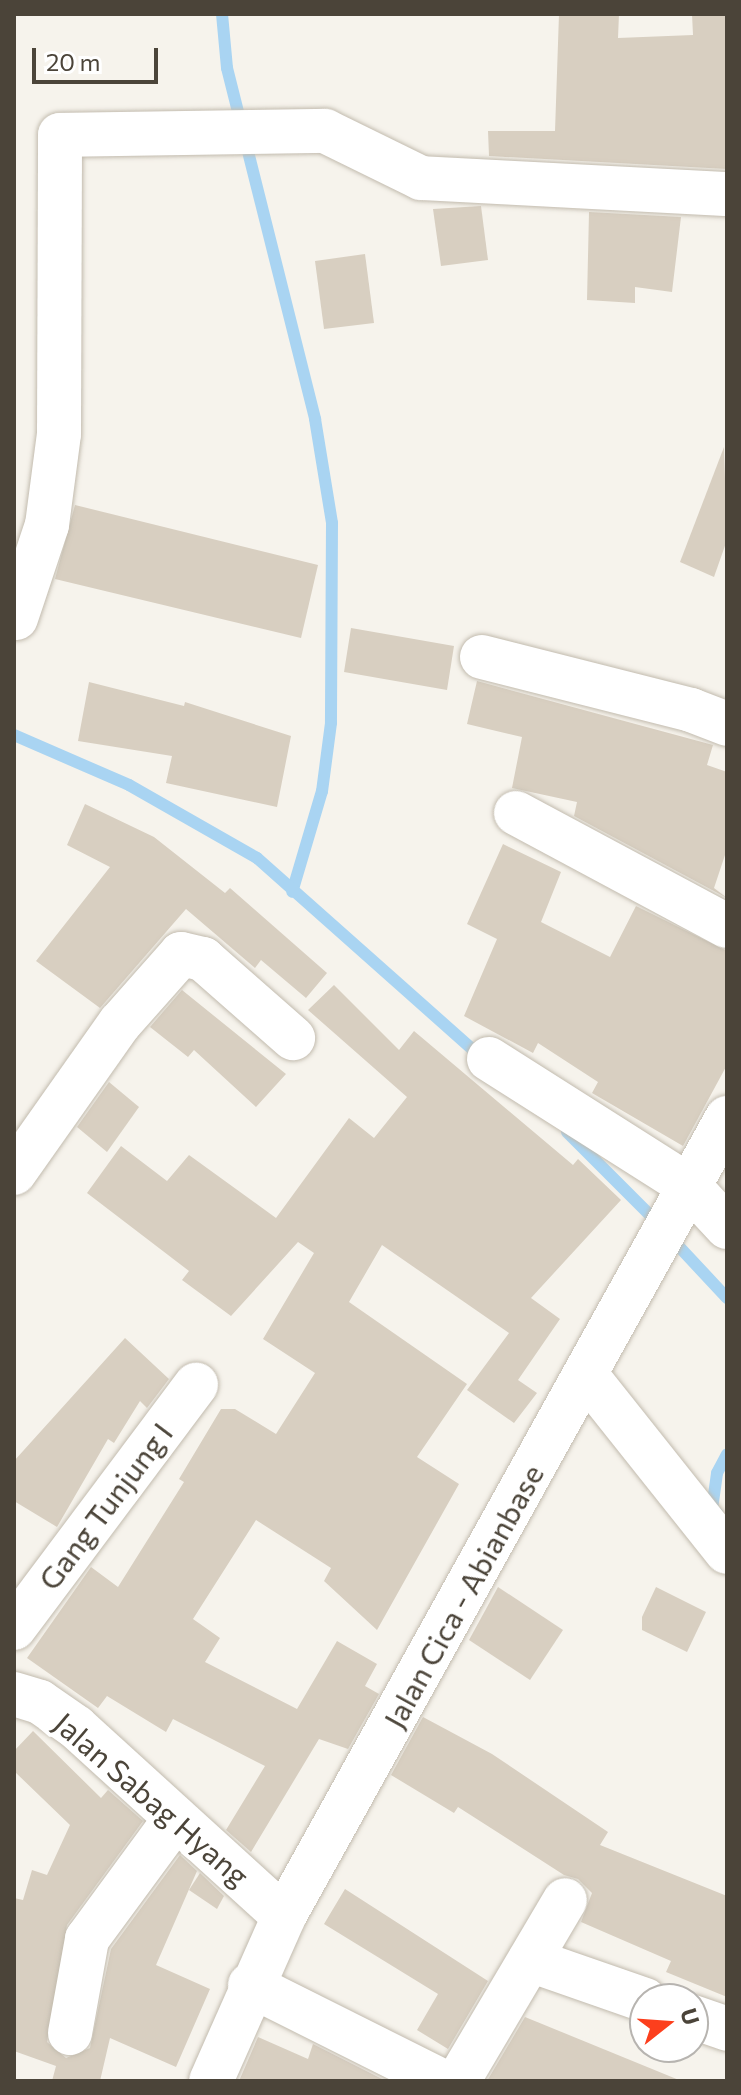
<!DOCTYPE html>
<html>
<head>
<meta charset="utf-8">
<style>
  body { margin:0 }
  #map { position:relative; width:741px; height:2095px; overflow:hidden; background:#f6f3ec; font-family:Commissioner,sans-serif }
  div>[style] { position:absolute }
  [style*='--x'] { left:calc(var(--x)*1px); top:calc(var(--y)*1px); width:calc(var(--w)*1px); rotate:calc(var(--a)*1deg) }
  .stream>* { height:12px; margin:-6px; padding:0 6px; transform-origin:6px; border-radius:6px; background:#a9d4f2 }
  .building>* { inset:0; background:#d8cfc1 }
  .roads { filter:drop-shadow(0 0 2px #c2bbae) drop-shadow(0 0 2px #c2bbae) }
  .minor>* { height:44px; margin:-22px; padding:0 22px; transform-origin:22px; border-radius:22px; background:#fff }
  span { translate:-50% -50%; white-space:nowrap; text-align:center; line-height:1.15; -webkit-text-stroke:8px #fff; paint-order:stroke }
  .street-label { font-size:30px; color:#4b4439 }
  .frame { position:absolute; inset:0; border:16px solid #4b4439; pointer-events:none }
  .north { position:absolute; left:629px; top:1983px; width:80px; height:80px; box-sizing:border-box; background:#fff; border:2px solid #b7b4b0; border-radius:50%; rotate:73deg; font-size:22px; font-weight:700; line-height:32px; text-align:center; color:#4b4439 }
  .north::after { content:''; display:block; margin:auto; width:28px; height:36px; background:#fc3f1d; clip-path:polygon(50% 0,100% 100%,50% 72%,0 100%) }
  .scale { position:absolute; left:32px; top:48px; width:126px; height:36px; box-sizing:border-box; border:4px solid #4b4439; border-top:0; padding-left:10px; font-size:24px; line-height:28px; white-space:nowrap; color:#4b4439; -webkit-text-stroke:6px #fff; paint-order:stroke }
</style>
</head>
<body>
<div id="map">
  <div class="stream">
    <i style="--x:222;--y:14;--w:54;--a:84.7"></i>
    <i style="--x:227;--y:68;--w:362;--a:75.9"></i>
    <i style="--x:315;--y:419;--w:105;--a:80.7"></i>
    <i style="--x:332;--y:523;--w:200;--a:90.3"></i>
    <i style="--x:331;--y:723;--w:69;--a:97.5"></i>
    <i style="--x:322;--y:791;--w:105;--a:106.5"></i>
    <i style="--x:14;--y:735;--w:125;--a:23.5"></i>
    <i style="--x:129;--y:785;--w:147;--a:29.7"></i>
    <i style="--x:257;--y:858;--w:300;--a:41.6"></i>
    <i style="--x:567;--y:1132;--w:130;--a:45"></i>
    <i style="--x:671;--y:1238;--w:82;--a:47"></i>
    <i style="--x:717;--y:1513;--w:6;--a:-141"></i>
    <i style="--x:712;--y:1509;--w:36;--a:-82"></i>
    <i style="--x:717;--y:1473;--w:21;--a:-62"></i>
  </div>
  <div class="building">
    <i style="clip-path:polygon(559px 14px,619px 14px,618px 38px,693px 35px,692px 14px,727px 14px,727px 169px,489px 156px,488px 131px,555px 131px)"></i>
    <i style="clip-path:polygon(481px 206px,488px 260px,441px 266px,433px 209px)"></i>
    <i style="clip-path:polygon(589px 212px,681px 217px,672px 292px,635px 287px,635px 303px,587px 300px)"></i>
    <i style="clip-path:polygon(365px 254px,374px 323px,324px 329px,315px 261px)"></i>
    <i style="clip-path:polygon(724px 447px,727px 540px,714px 577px,680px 562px)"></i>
    <i style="clip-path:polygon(75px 505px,318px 565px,301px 638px,55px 579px)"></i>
    <i style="clip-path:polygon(351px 628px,454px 646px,447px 690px,344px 672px)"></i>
    <i style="clip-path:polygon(477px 681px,713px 745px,707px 765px,727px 772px,727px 849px,714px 888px,727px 898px,574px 816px,577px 802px,512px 788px,522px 737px,467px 724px)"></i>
    <i style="clip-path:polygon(89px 682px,184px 706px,185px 702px,291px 736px,277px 807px,166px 783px,172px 756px,78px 741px)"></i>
    <i style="clip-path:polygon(85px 804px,154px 837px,225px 893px,230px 888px,327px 973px,306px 998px,261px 960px,255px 968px,186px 909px,100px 1008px,36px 961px,110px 867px,67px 845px)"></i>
    <i style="clip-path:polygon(503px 844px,561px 872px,541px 922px,610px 957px,636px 906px,727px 951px,727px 1065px,683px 1146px,592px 1093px,598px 1082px,538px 1043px,533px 1053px,464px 1016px,497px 939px,467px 924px)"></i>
    <i style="clip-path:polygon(334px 985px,399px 1050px,414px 1031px,573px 1165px,578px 1159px,621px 1200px,531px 1298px,560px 1319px,518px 1380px,537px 1393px,514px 1423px,467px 1390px,509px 1333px,382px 1245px,349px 1302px,467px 1384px,417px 1457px,459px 1484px,377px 1630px,324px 1581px,331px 1568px,256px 1520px,193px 1619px,220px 1638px,205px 1662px,297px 1709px,337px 1641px,377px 1664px,365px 1686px,379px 1694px,348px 1749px,319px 1739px,251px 1852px,226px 1830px,265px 1766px,173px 1719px,166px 1732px,107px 1696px,98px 1708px,27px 1658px,91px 1567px,118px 1587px,184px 1482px,179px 1479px,221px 1409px,235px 1409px,276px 1434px,315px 1373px,263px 1339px,314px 1253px,298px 1242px,231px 1316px,182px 1280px,189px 1271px,87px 1193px,121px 1146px,167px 1181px,189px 1155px,276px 1218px,349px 1118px,374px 1138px,407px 1097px,308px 1010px)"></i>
    <i style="clip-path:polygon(182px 990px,286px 1074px,256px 1107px,194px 1050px,188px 1057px,150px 1027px)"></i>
    <i style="clip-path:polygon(109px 1082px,139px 1107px,107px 1152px,77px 1127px)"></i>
    <i style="clip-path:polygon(125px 1338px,169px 1379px,147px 1408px,140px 1401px,114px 1443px,108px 1439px,57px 1527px,14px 1501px,14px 1461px)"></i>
    <i style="clip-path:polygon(498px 1587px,563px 1630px,530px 1680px,469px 1640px)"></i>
    <i style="clip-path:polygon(656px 1587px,706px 1612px,687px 1652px,642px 1630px,642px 1617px)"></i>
    <i style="clip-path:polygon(423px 1717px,492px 1754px,608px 1832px,600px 1845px,727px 1896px,727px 1997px,666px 1972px,671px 1961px,581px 1922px,592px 1893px,578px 1879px,564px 1875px,458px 1807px,454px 1813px,391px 1775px)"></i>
    <i style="clip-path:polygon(33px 1731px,101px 1798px,108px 1790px,143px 1821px,67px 1925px,47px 2042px,66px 2058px,90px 2048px,111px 1949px,180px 1855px,197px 1871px,156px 1965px,210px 1989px,176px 2067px,110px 2038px,100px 2081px,52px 2081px,56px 2066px,14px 2051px,14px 1898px,23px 1900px,32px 1870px,47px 1875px,70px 1825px,14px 1771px,14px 1751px)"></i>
    <i style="clip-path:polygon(200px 1873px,224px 1896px,217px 1909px,189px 1890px)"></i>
    <i style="clip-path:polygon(345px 1889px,488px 1981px,448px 2049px,417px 2030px,438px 1994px,324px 1924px)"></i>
    <i style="clip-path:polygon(525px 2017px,679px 2080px,679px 2081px,487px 2081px)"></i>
    <i style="clip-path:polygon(258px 2037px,308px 2059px,313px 2044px,386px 2081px,239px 2081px)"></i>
  </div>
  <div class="roads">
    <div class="minor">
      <i style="--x:16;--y:618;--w:98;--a:-71.6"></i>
      <i style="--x:47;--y:525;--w:92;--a:-82.5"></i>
      <i style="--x:59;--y:434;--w:299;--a:-89.8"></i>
      <i style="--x:60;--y:135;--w:265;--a:-0.9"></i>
      <i style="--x:325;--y:131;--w:107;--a:26.1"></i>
      <i style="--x:421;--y:178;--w:306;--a:3"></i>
      <i style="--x:482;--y:657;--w:216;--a:14.2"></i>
      <i style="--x:691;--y:710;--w:39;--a:21"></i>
      <i style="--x:516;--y:813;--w:239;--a:28.2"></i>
      <i style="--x:489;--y:1059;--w:237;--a:32.4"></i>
      <i style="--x:689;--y:1186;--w:56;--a:47.2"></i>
      <i style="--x:14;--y:1173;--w:184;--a:-54.8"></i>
      <i style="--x:120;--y:1023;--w:92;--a:-48.5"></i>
      <i style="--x:181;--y:954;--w:23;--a:13"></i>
      <i style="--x:203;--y:959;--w:120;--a:41.3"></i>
      <i style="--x:586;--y:1375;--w:226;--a:51.5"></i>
      <i style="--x:14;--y:1628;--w:304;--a:-53.2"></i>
      <i style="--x:14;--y:1694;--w:27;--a:17"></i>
      <i style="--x:40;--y:1702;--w:44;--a:34.8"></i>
      <i style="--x:76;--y:1727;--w:281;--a:42.3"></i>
      <i style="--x:530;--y:1960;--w:122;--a:19.2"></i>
      <i style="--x:250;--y:1985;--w:215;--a:26.6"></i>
      <i style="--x:693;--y:2017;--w:36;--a:19"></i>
      <i style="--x:70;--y:2033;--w:96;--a:-79.7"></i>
      <i style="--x:87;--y:1939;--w:150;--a:-53.7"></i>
      <i style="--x:211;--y:2081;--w:180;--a:-66.1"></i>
      <i style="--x:284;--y:1916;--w:913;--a:-60.96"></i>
      <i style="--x:458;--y:2081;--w:210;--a:-59.4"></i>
    </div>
  </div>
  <div class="street-label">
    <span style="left:105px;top:1506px;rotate:-53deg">Gang Tunjung I</span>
    <span style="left:463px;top:1596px;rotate:-61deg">Jalan Cica - Abianbase</span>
    <span style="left:152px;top:1799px;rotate:41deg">Jalan Sabag Hyang</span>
  </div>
  <div class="frame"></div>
  <div class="north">U</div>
  <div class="scale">20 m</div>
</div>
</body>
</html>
